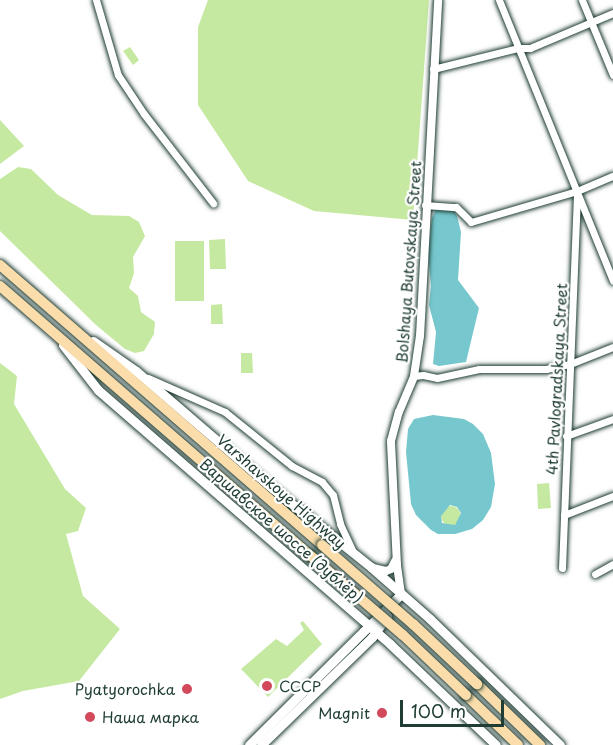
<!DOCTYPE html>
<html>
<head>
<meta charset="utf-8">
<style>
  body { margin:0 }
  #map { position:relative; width:613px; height:745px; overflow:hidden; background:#fff; font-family:"Playpen Sans",sans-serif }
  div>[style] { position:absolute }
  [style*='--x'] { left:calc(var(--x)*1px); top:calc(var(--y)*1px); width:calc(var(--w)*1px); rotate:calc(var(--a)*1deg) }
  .green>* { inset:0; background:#c6e9a2 }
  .round { border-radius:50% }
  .water>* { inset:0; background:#76c8ce }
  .roads { filter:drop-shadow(0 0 2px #1f3d34) drop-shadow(0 0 2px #1f3d34) }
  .minor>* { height:7px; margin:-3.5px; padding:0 3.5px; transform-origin:3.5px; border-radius:3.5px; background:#fff }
  .tertiary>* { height:8px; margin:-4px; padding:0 4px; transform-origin:4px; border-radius:4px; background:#fff }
  .secondary>* { height:9px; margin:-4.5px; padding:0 4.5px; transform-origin:4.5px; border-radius:4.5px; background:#fff }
  .primary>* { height:10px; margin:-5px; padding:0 5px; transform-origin:5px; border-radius:5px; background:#faddab }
  .bridges { filter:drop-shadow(0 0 2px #1f3d34) drop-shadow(0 0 2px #1f3d34) }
  .primary-bridge>* { height:10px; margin:-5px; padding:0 5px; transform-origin:5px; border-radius:5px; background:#faddab }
  .dots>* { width:16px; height:16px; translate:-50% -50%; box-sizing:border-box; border:3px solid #fff; border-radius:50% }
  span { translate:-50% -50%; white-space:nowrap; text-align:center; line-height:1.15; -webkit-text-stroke:4.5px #fff; paint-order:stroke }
  .street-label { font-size:15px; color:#1f3d34 }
  .poi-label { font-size:15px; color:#1f3d34 }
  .left { translate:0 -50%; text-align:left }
  .right { translate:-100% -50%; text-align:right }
  .scale { position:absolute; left:400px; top:700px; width:104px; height:27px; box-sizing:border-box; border:3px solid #1f3d34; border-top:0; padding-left:8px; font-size:18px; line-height:21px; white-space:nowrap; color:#1f3d34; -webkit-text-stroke:4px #fff; paint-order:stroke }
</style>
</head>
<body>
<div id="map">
  <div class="green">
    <i style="clip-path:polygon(208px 0,429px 0,413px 220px,314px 211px,248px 181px,198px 105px,198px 27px)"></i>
    <i style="clip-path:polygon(130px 47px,139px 60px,133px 65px,123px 51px)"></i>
    <i style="clip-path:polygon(0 120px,24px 146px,0 164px)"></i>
    <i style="clip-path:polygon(18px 167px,31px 169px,58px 195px,92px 215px,129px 216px,139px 222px,145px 236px,133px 257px,134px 273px,129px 288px,138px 296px,141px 312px,155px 322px,154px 334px,144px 351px,135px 353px,125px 349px,96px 325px,0 231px,0 179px)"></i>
    <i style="clip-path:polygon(225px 239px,226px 269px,210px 269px,209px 240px)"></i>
    <i style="clip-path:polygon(175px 241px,204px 241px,204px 301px,175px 301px)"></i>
    <i style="clip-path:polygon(222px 304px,223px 324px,211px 324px,211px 305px)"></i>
    <i style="clip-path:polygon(241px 353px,252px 353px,253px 373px,241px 373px)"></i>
    <i style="clip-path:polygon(0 363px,17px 376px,14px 404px,65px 489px,86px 508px,78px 531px,66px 534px,83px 596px,120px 629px,79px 681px,23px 691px,0 699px)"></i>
    <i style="clip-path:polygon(549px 483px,551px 508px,538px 509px,537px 484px)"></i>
    <i class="round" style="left:441px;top:506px;width:20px;height:20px"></i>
    <i style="clip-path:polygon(303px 621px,322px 644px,268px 697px,241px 669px,276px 639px,287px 646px,304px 630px,300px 623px)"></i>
  </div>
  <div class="water">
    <i style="clip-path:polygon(436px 209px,452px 209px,457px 216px,461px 232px,458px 280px,479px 308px,466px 362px,439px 366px,433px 364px,436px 332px,429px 305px,431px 286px,428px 252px,432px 218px)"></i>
    <i style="clip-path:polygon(evenodd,433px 415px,464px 419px,473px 424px,483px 434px,491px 453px,495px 484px,491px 507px,483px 520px,472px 529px,455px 534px,438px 534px,431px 530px,416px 515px,411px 504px,406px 452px,408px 429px,414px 419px,433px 415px,450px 505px,457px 507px,461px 513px,455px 525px,442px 523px,441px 516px,450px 505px)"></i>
  </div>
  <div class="roads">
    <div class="minor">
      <i style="--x:96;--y:0;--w:78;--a:73.7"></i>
      <i style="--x:118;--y:75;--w:47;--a:56.3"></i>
      <i style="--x:144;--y:114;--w:113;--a:52.2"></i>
      <i style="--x:499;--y:0;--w:303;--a:67.9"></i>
      <i style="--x:582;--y:0;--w:81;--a:67.5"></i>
      <i style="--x:433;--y:69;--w:88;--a:-13.9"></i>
      <i style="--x:518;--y:48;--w:12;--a:0"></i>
      <i style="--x:530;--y:48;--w:90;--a:-22.9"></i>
      <i style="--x:425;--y:205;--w:31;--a:4"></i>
      <i style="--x:456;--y:207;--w:21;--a:45"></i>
      <i style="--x:471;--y:222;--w:110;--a:-16.3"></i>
      <i style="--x:577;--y:191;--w:39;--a:-23"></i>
      <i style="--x:414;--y:376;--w:9;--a:-6"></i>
      <i style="--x:423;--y:375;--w:14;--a:12"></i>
      <i style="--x:437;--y:378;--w:43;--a:-12.1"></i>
      <i style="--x:479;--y:369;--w:67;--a:0"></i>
      <i style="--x:546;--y:369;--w:25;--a:-12"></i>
      <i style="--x:570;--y:364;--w:46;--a:-21.6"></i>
      <i style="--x:148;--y:378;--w:84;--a:23.8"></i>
      <i style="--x:225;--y:412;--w:86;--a:38.9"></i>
      <i style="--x:292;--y:466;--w:34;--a:28"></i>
      <i style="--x:322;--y:482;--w:17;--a:50"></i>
      <i style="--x:333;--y:495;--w:30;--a:76"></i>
      <i style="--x:340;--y:524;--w:29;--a:65"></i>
      <i style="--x:566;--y:436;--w:50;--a:-19.9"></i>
      <i style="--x:564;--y:515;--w:53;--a:-21.2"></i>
      <i style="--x:562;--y:568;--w:377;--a:-87.7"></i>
      <i style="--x:595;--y:574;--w:21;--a:-29"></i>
    </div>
    <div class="tertiary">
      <i style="--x:373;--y:568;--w:13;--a:13"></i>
      <i style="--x:386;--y:571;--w:5;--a:-22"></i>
      <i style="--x:391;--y:569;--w:9;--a:-63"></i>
      <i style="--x:401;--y:594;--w:29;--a:-98"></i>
      <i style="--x:397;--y:565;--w:124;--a:-92.8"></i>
      <i style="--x:391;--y:441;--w:30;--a:-75"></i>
      <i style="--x:399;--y:412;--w:39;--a:-67"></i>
      <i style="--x:414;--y:376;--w:40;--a:-81.5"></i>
      <i style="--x:420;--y:336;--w:336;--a:-86.9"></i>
    </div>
    <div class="secondary">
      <i style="--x:93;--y:341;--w:52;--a:34.9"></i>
      <i style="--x:136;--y:371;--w:179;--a:40.7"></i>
      <i style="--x:272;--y:488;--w:127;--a:38.6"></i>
      <i style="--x:371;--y:567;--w:79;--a:41.4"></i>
      <i style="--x:430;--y:619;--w:181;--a:44.1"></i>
      <i style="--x:63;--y:345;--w:57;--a:52.1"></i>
      <i style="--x:98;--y:390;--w:387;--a:41"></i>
      <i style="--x:390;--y:644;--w:146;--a:43.6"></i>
      <i style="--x:249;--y:745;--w:214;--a:-44.8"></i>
      <i style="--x:261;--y:745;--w:155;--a:-44.2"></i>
      <i style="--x:372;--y:637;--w:26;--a:-54"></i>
    </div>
    <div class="primary">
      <i style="--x:0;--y:265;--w:427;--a:41"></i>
      <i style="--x:0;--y:286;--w:412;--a:41"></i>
      <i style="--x:477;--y:684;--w:88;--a:44.1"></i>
      <i style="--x:466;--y:695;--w:72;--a:43.9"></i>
    </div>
  </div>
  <div class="bridges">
    <div class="primary-bridge">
      <i style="--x:322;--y:545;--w:121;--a:41"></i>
      <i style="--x:413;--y:624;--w:88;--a:43.2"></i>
      <i style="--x:311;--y:556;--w:121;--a:40.7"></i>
      <i style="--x:403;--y:635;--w:87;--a:43.6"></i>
    </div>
  </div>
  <div class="dots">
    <i style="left:267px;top:686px;background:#d1495b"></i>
    <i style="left:187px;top:689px;background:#d1495b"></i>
    <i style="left:382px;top:713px;background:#d1495b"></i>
    <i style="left:90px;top:717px;background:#d1495b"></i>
  </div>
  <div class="street-label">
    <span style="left:408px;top:262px;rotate:-86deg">Bolshaya Butovskaya Street</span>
    <span style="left:556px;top:379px;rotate:-87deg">4th Pavlogradskaya Street</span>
    <span style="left:282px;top:491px;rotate:41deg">Varshavskoye Highway</span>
    <span style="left:282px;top:530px;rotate:41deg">Варшавское шоссе (дублёр)</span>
  </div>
  <div class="poi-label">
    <span class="left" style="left:279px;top:686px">СССР</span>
    <span class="right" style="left:175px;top:689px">Pyatyorochka</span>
    <span class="right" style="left:370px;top:713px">Magnit</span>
    <span class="left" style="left:102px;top:717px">Наша марка</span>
  </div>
  <div class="scale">100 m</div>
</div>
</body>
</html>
